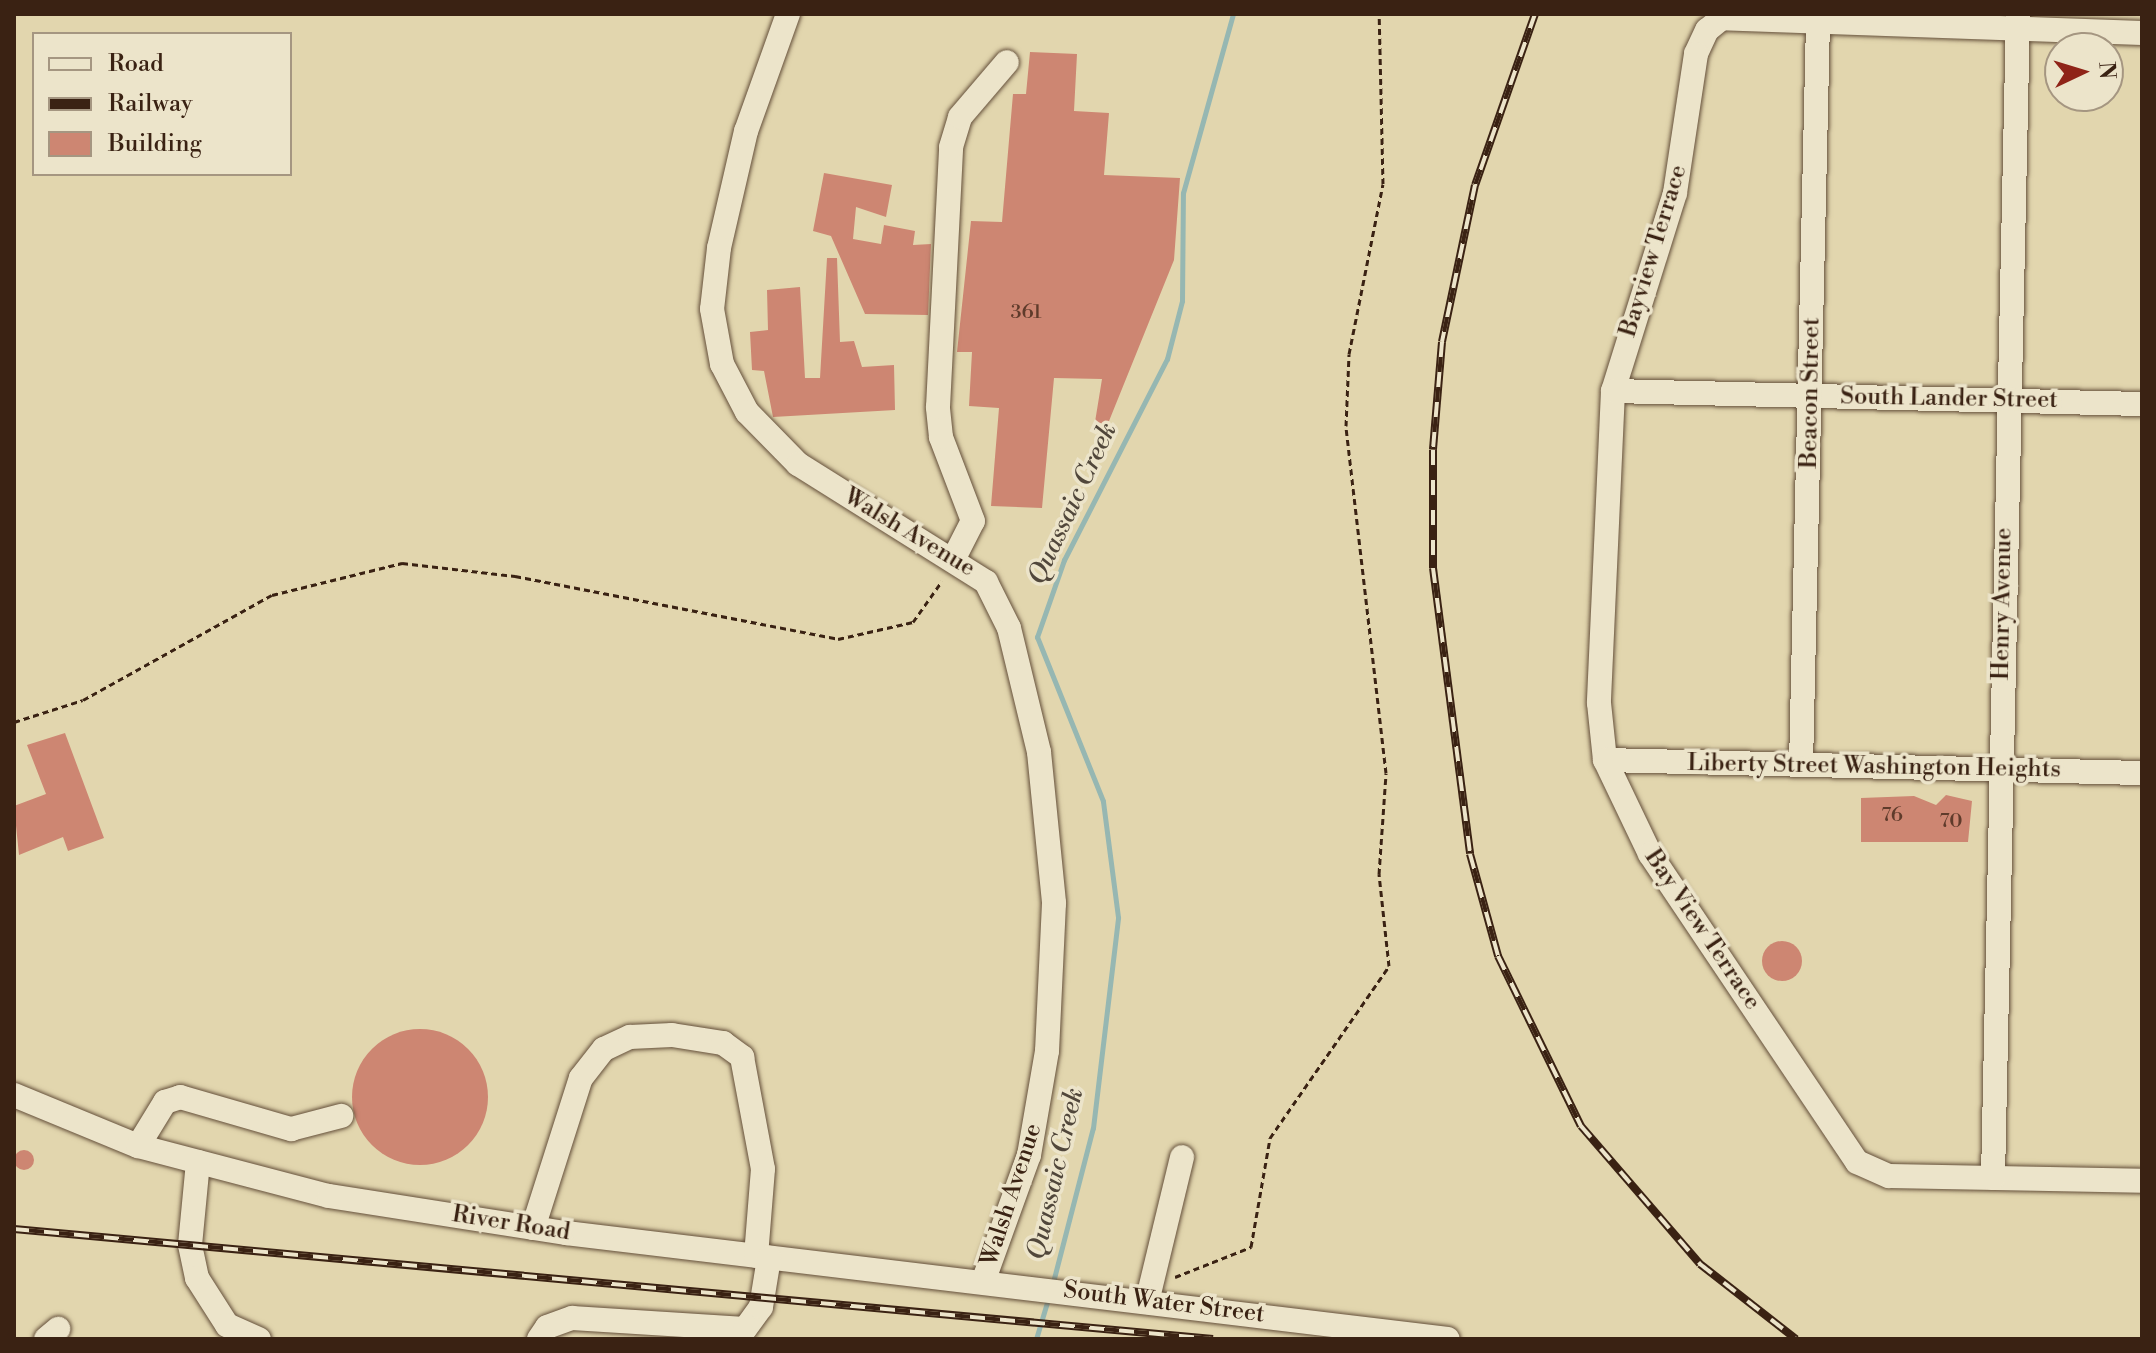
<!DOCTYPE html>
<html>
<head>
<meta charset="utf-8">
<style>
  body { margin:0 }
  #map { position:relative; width:2156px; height:1353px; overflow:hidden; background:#e2d6ae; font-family:"Libre Bodoni",serif }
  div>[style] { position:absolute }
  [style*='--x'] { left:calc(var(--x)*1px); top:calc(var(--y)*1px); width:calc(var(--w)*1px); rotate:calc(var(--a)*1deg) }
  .stream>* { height:5px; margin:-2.5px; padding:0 2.5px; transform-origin:2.5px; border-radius:2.5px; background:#96b7b2 }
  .building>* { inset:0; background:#cd8672 }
  .round { border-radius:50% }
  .path>* { height:3px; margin-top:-1.5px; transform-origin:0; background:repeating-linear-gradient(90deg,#3a2213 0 6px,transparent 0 10px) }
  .roads { filter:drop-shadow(0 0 2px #644f3a) drop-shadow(0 0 2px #644f3a) }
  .minor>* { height:24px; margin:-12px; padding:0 12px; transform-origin:12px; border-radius:12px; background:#ece4ca }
  .rail>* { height:8px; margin-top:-4px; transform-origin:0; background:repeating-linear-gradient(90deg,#ece4ca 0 15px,#3a2213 0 30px); box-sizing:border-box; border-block:2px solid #3a2213 }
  span { translate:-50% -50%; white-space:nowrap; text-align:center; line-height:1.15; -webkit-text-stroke:7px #ece4ca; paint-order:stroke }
  .number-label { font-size:20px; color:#5f3b2b }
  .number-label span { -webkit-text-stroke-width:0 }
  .street-label { font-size:24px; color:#3a2213 }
  .water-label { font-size:26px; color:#51473b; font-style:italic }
  .frame { position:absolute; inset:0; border:16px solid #3a2213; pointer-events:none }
  .legend { position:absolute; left:32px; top:32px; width:260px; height:144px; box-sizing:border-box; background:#ece4ca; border:2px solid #a59681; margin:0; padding:10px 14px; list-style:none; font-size:24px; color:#3a2213 }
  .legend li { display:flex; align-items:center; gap:16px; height:40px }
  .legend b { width:40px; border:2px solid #a59681 }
  .north { position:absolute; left:2044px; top:32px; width:80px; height:80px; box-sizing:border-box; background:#ece4ca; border:2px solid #a59681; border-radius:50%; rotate:86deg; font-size:22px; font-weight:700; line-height:32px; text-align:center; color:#3a2213 }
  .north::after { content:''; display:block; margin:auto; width:28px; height:36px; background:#8f2418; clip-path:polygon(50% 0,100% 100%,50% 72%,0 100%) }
</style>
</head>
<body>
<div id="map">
  <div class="stream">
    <i style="--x:1052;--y:1286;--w:163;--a:-75.5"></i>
    <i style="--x:1093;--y:1128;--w:212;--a:-83.2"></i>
    <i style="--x:1118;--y:917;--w:117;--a:-97.4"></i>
    <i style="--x:1103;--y:801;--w:177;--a:-111.9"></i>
    <i style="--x:1037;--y:637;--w:82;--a:-70.7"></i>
    <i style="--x:1064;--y:560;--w:226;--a:-62.9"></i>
    <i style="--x:1167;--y:359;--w:60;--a:-75.5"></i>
    <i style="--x:1182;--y:301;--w:108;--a:-89.5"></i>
    <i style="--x:1183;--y:193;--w:186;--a:-74.4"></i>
    <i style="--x:1036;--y:1339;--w:42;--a:-73.3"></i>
  </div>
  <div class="building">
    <i style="clip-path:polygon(1030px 52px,1077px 54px,1074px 111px,1109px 113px,1104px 175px,1180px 178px,1174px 260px,1107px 426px,1095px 422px,1102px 379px,1054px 378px,1042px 508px,991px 506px,999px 408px,969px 406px,972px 352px,957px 352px,971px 221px,1002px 222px,1013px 94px,1026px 94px)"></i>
    <i style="clip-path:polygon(824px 173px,892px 185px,886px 217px,856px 207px,853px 239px,881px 244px,884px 225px,915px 231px,913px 245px,931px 244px,928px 315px,865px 314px,831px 236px,813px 231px)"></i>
    <i style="clip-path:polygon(827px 258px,837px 258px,840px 342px,854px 341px,862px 367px,894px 365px,895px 410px,773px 417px,764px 371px,752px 370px,750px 332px,768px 330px,767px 290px,800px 287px,805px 378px,820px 378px)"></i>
    <i style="clip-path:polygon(65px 733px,104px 838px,68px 851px,63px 837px,19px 855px,14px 806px,46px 794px,27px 745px)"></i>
    <i style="clip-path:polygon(1946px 795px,1972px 801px,1968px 842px,1861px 842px,1861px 798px,1914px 796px,1936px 805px)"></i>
    <i class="round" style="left:1762px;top:941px;width:40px;height:40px"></i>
    <i class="round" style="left:352px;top:1029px;width:136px;height:136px"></i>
    <i class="round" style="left:14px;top:1150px;width:20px;height:20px"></i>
  </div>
  <div class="path">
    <i style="--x:14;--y:722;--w:72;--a:-17.7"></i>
    <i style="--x:83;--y:700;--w:216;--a:-29.1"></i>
    <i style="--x:272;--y:595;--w:134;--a:-13.8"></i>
    <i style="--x:402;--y:563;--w:114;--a:6.6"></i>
    <i style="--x:515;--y:576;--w:329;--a:11"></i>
    <i style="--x:838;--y:639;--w:77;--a:-12.8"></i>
    <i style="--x:913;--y:622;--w:50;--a:-54.7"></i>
    <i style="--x:1175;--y:1277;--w:82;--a:-21.5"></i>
    <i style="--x:1251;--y:1247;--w:111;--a:-80.1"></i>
    <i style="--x:1270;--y:1138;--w:209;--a:-55.3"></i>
    <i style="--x:1389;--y:966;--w:93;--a:-96.2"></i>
    <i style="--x:1379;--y:874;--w:101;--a:-86"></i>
    <i style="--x:1386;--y:773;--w:349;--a:-96.6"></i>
    <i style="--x:1346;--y:426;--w:72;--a:-87.6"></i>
    <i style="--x:1349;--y:354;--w:173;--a:-78.7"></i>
    <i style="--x:1383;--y:184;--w:170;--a:-91.3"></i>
  </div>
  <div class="roads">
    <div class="minor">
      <i style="--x:788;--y:14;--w:124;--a:109.7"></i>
      <i style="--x:746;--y:131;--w:120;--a:103"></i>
      <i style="--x:719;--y:248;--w:61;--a:96.5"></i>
      <i style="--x:712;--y:309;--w:56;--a:79.7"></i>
      <i style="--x:722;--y:364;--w:54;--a:62.5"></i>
      <i style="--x:747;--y:412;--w:73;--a:45.6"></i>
      <i style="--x:798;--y:464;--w:222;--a:32.1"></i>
      <i style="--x:986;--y:582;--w:51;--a:63.4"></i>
      <i style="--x:1009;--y:628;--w:128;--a:76.4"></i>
      <i style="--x:1039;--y:752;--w:152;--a:84.3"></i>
      <i style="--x:1054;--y:903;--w:148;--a:92.7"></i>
      <i style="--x:1047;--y:1051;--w:106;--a:99.8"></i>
      <i style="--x:1029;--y:1155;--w:135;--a:109.9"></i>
      <i style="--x:2142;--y:33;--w:420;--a:-178"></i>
      <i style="--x:1722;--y:18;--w:19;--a:141"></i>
      <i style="--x:1707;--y:30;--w:26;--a:115"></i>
      <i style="--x:1696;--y:54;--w:141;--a:98.6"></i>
      <i style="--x:1675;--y:193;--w:207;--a:107.4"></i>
      <i style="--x:1613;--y:391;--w:312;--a:92.6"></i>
      <i style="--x:1599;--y:703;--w:57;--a:84"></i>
      <i style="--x:1605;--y:760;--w:104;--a:64.4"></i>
      <i style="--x:1650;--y:854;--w:371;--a:56.1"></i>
      <i style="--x:1857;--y:1162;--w:35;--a:24"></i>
      <i style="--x:1889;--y:1176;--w:253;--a:1.1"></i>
      <i style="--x:1613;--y:391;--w:529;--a:1.41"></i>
      <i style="--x:955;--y:556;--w:39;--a:-63"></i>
      <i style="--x:973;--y:521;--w:90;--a:-110.9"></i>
      <i style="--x:941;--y:437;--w:30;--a:-96"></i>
      <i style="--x:938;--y:407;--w:260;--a:-87.1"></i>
      <i style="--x:951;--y:147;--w:31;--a:-73"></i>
      <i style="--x:960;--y:117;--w:72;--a:-49.5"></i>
      <i style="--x:1605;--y:760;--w:537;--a:1.39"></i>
      <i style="--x:1801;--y:765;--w:744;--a:-88.69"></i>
      <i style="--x:14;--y:1095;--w:134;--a:22.4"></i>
      <i style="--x:138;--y:1146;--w:197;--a:14.7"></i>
      <i style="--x:329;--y:1196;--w:240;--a:8.9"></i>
      <i style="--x:566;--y:1233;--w:888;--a:6.85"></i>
      <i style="--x:138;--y:1146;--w:52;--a:-58.5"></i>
      <i style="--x:165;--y:1102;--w:16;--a:-18"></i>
      <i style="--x:180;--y:1097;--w:116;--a:16.1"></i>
      <i style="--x:291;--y:1129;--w:52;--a:-14.6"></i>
      <i style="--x:198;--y:1162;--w:83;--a:95.5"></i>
      <i style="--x:190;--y:1245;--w:34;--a:78"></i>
      <i style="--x:197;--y:1278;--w:56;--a:57.4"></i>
      <i style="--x:227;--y:1325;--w:35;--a:24"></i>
      <i style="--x:1993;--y:1178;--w:1164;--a:-88.77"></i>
      <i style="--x:533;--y:1228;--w:157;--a:-72.3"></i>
      <i style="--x:581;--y:1078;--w:37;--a:-52"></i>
      <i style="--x:604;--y:1049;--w:29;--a:-25"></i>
      <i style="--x:630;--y:1037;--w:42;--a:-2.7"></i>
      <i style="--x:672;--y:1035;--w:52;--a:8.9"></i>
      <i style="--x:723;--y:1043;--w:24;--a:36"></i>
      <i style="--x:742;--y:1057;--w:114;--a:79.4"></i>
      <i style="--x:763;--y:1169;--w:87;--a:94.6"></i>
      <i style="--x:1147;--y:1302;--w:149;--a:-76.4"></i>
      <i style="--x:46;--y:1339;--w:16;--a:-40"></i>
      <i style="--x:539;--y:1339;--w:14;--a:-56"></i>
      <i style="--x:547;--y:1327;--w:27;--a:-20"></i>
      <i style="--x:572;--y:1318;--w:173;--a:3.6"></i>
      <i style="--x:745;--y:1329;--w:27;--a:-54"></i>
      <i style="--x:761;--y:1307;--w:50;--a:-80.7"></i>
    </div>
  </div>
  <div class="rail">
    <i style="--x:1535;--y:14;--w:181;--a:109.3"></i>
    <i style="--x:1475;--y:185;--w:160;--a:101.9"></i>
    <i style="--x:1442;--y:342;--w:108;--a:94.8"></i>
    <i style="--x:1433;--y:450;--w:118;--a:90"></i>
    <i style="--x:1433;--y:568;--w:288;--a:82.6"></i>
    <i style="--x:1470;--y:854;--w:106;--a:74.6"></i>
    <i style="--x:1498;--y:956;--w:189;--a:64"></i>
    <i style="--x:1581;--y:1126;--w:182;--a:49.2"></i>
    <i style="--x:1700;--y:1264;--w:122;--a:38"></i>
    <i style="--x:14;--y:1229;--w:1204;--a:5.24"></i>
  </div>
  <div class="number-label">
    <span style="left:1026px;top:312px">361</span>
    <span style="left:1892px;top:815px">76</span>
    <span style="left:1951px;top:821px">70</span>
  </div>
  <div class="street-label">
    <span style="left:1654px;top:251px;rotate:-73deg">Bayview Terrace</span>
    <span style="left:1811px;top:393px;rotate:-89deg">Beacon Street</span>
    <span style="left:1949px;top:399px;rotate:1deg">South Lander Street</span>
    <span style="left:909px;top:533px;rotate:31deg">Walsh Avenue</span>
    <span style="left:2003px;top:604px;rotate:-89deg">Henry Avenue</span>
    <span style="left:1874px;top:767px;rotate:1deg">Liberty Street Washington Heights</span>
    <span style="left:1702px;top:930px;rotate:56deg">Bay View Terrace</span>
    <span style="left:1012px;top:1195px;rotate:-72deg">Walsh Avenue</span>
    <span style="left:511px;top:1224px;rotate:9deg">River Road</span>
    <span style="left:1164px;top:1303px;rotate:7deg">South Water Street</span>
  </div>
  <div class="water-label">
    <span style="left:1073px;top:504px;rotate:-65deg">Quassaic Creek</span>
    <span style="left:1056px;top:1174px;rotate:-77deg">Quassaic Creek</span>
  </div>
  <div class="frame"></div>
  <ul class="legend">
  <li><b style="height:10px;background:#ece4ca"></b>Road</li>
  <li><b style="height:10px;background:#3a2213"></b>Railway</li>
  <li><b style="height:22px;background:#cd8672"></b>Building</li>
  </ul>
  <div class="north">N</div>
</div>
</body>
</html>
